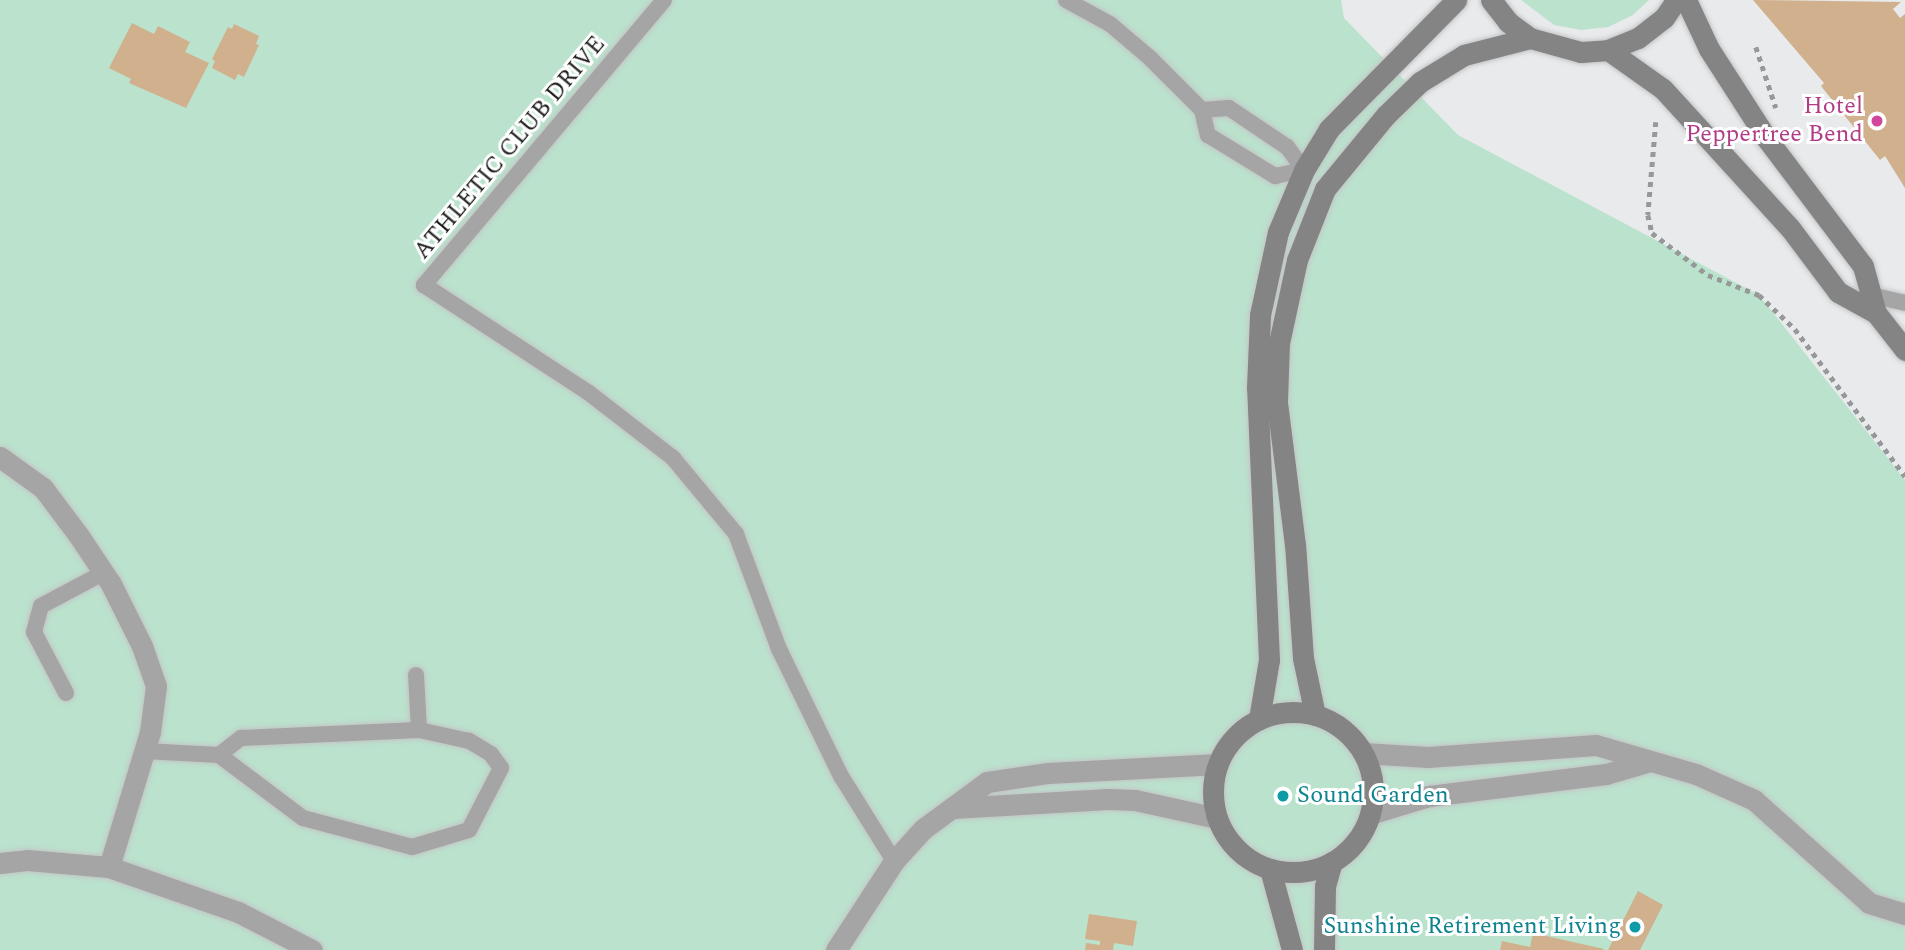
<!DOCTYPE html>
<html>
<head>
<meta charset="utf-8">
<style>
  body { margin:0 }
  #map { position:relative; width:1905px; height:950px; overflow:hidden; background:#e8eaec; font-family:Spectral,serif }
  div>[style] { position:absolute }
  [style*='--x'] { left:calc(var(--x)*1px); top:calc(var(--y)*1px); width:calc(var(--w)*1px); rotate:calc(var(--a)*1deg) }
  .green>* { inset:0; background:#bbe2cd }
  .building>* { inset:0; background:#d0b08d }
  .path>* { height:4.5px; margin-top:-2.25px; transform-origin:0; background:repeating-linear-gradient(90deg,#979899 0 5px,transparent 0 10px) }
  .roads { filter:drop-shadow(0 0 2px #c3c5c6) drop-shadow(0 0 2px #c3c5c6) }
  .service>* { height:16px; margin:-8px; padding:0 8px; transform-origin:8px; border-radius:8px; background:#a6a5a5 }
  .minor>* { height:21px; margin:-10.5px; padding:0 10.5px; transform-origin:10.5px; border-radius:10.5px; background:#a6a5a5 }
  .secondary>* { height:21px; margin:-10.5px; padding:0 10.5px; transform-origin:10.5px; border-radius:10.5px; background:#858484 }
  .secondary>.ring { margin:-10.5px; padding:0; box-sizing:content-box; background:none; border:21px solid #858484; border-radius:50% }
  .dots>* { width:19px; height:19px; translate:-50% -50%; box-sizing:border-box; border:4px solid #fff; border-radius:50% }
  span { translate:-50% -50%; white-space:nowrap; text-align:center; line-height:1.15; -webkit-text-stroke:6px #fff; paint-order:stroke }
  .hotel-label { font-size:24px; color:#b23c85 }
  .right { translate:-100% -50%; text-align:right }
  .street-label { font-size:24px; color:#1a1a1b }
  .culture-label { font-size:24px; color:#0d838f }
  .left { translate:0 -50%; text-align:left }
</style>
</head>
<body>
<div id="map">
  <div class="green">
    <i style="clip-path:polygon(0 0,1341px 0,1344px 18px,1458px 135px,1759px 295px,1905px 480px,1905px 950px,0 950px)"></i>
    <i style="clip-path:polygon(1521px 0,1649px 0,1633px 15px,1608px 27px,1581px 30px,1554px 25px)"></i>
  </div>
  <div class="building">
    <i style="clip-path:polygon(1753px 0,1901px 2px,1893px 9px,1900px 18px,1905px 14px,1905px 188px,1885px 156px,1880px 160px,1821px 86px,1824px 83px)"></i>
    <i style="clip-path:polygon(132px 23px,154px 34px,158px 26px,190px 42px,185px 52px,209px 63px,186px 108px,129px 83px,131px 79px,109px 68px)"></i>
    <i style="clip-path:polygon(234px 24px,259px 36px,256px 44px,259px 45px,244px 77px,238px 74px,235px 80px,212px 68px,215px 61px,212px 59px,228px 27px,232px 29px)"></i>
    <i style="clip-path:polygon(1638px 891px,1663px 905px,1640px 950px,1608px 950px)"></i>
    <i style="clip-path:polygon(1089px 914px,1137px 921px,1133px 946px,1114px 943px,1113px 950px,1085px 950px,1086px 943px,1100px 945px,1100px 941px,1085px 939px)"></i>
    <i style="clip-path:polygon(1533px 933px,1604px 949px,1603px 950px,1500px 950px,1502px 941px,1530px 947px)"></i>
  </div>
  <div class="path">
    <i style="--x:1756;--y:47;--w:64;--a:71.8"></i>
    <i style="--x:1656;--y:122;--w:93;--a:94.9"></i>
    <i style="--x:1648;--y:215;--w:18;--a:77"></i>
    <i style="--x:1652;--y:233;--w:70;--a:36.9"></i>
    <i style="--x:1708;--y:275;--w:55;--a:21.4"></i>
    <i style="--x:1759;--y:295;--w:50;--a:43.4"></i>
    <i style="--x:1795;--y:329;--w:184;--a:53.2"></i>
  </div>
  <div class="roads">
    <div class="service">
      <i style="--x:664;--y:0;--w:373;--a:130.1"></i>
      <i style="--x:424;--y:285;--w:197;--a:33.2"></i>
      <i style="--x:589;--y:393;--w:106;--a:37.7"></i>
      <i style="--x:673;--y:458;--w:99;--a:50.3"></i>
      <i style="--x:736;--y:534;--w:123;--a:69.5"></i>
      <i style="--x:779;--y:649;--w:141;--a:64"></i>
      <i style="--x:841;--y:776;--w:100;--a:58.1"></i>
      <i style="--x:1066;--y:0;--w:50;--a:28.6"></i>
      <i style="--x:1110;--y:24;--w:52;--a:40.4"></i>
      <i style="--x:1150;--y:58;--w:74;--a:45"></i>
      <i style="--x:1202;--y:110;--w:26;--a:77"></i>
      <i style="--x:1208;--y:135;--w:79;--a:31.5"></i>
      <i style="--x:1275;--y:176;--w:30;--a:-12"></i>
      <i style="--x:1304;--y:170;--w:29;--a:-126"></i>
      <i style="--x:1287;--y:147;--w:70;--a:-146.1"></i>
      <i style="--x:1229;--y:108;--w:27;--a:176"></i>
      <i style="--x:1871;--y:295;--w:35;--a:13"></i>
      <i style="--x:66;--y:693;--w:69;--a:-117.7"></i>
      <i style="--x:34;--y:632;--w:27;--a:-75"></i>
      <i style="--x:41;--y:606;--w:70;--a:-28"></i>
      <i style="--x:144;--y:751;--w:75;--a:3.1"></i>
      <i style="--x:219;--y:755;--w:105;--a:36.9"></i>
      <i style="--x:303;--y:818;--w:113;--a:14.9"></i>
      <i style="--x:412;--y:847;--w:59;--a:-16.6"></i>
      <i style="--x:469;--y:830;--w:70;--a:-62.7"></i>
      <i style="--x:501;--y:768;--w:17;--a:-126"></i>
      <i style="--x:491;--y:754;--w:26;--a:-149"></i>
      <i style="--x:469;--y:741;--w:51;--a:-167.6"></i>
      <i style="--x:219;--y:755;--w:28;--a:-38"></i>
      <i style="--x:241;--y:738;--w:178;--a:-2.6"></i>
      <i style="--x:419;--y:730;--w:55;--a:-93.1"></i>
    </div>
    <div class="minor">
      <i style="--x:0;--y:457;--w:53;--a:35.8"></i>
      <i style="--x:43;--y:488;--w:60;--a:53.1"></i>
      <i style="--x:79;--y:536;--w:58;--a:56.3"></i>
      <i style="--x:111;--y:584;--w:69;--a:63.4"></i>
      <i style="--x:142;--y:646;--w:42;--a:70.7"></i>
      <i style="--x:156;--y:686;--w:46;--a:97.4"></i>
      <i style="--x:150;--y:732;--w:141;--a:106.9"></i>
      <i style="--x:1363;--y:753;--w:65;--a:3.5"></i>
      <i style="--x:1428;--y:757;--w:168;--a:-4.1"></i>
      <i style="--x:1596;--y:745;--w:104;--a:16.2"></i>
      <i style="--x:1696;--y:774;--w:64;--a:24.1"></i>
      <i style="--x:1754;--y:800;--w:154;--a:41.8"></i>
      <i style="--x:1869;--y:903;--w:38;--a:17"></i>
      <i style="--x:953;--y:808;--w:155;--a:-3.3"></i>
      <i style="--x:1108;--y:799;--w:27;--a:2"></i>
      <i style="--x:1135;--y:800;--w:84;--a:12.4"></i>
      <i style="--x:1370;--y:814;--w:62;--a:-17"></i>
      <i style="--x:1429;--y:796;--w:178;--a:-7.1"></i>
      <i style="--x:1606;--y:774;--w:43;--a:-16.3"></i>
      <i style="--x:0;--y:863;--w:27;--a:-6"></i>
      <i style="--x:27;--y:860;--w:82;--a:4.9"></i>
      <i style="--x:109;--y:867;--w:137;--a:19.2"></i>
      <i style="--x:238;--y:912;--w:83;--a:27.2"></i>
      <i style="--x:836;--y:950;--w:106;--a:-56.9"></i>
      <i style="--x:894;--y:861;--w:43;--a:-47.8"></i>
      <i style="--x:923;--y:829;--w:79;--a:-36.3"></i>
      <i style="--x:987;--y:782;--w:62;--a:-8.4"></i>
      <i style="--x:1048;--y:773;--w:170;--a:-3"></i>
    </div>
    <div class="secondary">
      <i style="--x:1491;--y:0;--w:28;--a:52"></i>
      <i style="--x:1508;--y:22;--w:27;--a:36"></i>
      <i style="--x:1530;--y:38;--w:53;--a:15.4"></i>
      <i style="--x:1581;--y:52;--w:27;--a:-4"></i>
      <i style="--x:1608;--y:50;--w:32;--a:-22"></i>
      <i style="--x:1638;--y:38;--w:33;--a:-38"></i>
      <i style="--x:1664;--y:18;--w:22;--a:-56"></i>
      <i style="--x:1686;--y:0;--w:54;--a:64.9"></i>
      <i style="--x:1709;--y:49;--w:107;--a:57.2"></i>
      <i style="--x:1767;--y:139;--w:159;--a:52.9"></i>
      <i style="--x:1863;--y:266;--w:49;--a:74.5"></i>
      <i style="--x:1608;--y:50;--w:67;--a:35.3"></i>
      <i style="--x:1663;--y:89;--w:188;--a:47.6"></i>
      <i style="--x:1790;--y:228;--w:80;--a:53.1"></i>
      <i style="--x:1838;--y:292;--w:43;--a:28.9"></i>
      <i style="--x:1876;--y:313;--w:47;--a:51.9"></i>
      <i class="ring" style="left:1213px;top:712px;width:139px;height:139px"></i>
      <i style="--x:1315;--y:715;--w:58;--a:-101.9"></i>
      <i style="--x:1303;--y:658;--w:113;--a:-94"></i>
      <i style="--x:1295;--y:545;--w:144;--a:-97.2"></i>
      <i style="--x:1277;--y:402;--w:59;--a:-88.1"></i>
      <i style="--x:1279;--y:343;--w:85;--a:-77.8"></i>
      <i style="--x:1297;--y:260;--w:76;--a:-68.5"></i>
      <i style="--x:1325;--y:189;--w:96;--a:-50.5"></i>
      <i style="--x:1386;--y:115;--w:47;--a:-44.1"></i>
      <i style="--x:1420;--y:82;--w:52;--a:-31.5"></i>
      <i style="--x:1464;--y:55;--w:68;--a:-14.4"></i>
      <i style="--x:1259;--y:719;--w:60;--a:-80.4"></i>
      <i style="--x:1269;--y:660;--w:272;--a:-92.5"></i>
      <i style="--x:1257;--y:388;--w:73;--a:-87.6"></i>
      <i style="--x:1260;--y:315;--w:85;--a:-77.8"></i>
      <i style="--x:1278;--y:232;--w:67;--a:-67.2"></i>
      <i style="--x:1304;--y:170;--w:48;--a:-58.6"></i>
      <i style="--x:1329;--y:129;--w:181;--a:-45.4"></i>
      <i style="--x:1270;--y:869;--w:84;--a:74.8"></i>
      <i style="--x:1324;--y:950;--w:64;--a:-89.1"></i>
      <i style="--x:1325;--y:886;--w:25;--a:-74"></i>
    </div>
  </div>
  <div class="dots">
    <i style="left:1877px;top:121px;background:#d1479c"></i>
    <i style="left:1283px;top:796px;background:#0f9aa8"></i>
    <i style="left:1635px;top:927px;background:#0f9aa8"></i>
  </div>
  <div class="hotel-label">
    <span class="right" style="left:1863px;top:121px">Hotel<br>Peppertree Bend</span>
  </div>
  <div class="street-label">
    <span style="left:510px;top:148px;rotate:-50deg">ATHLETIC CLUB DRIVE</span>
  </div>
  <div class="culture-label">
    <span class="left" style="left:1297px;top:796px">Sound Garden</span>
    <span class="right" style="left:1621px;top:927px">Sunshine Retirement Living</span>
  </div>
</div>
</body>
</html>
